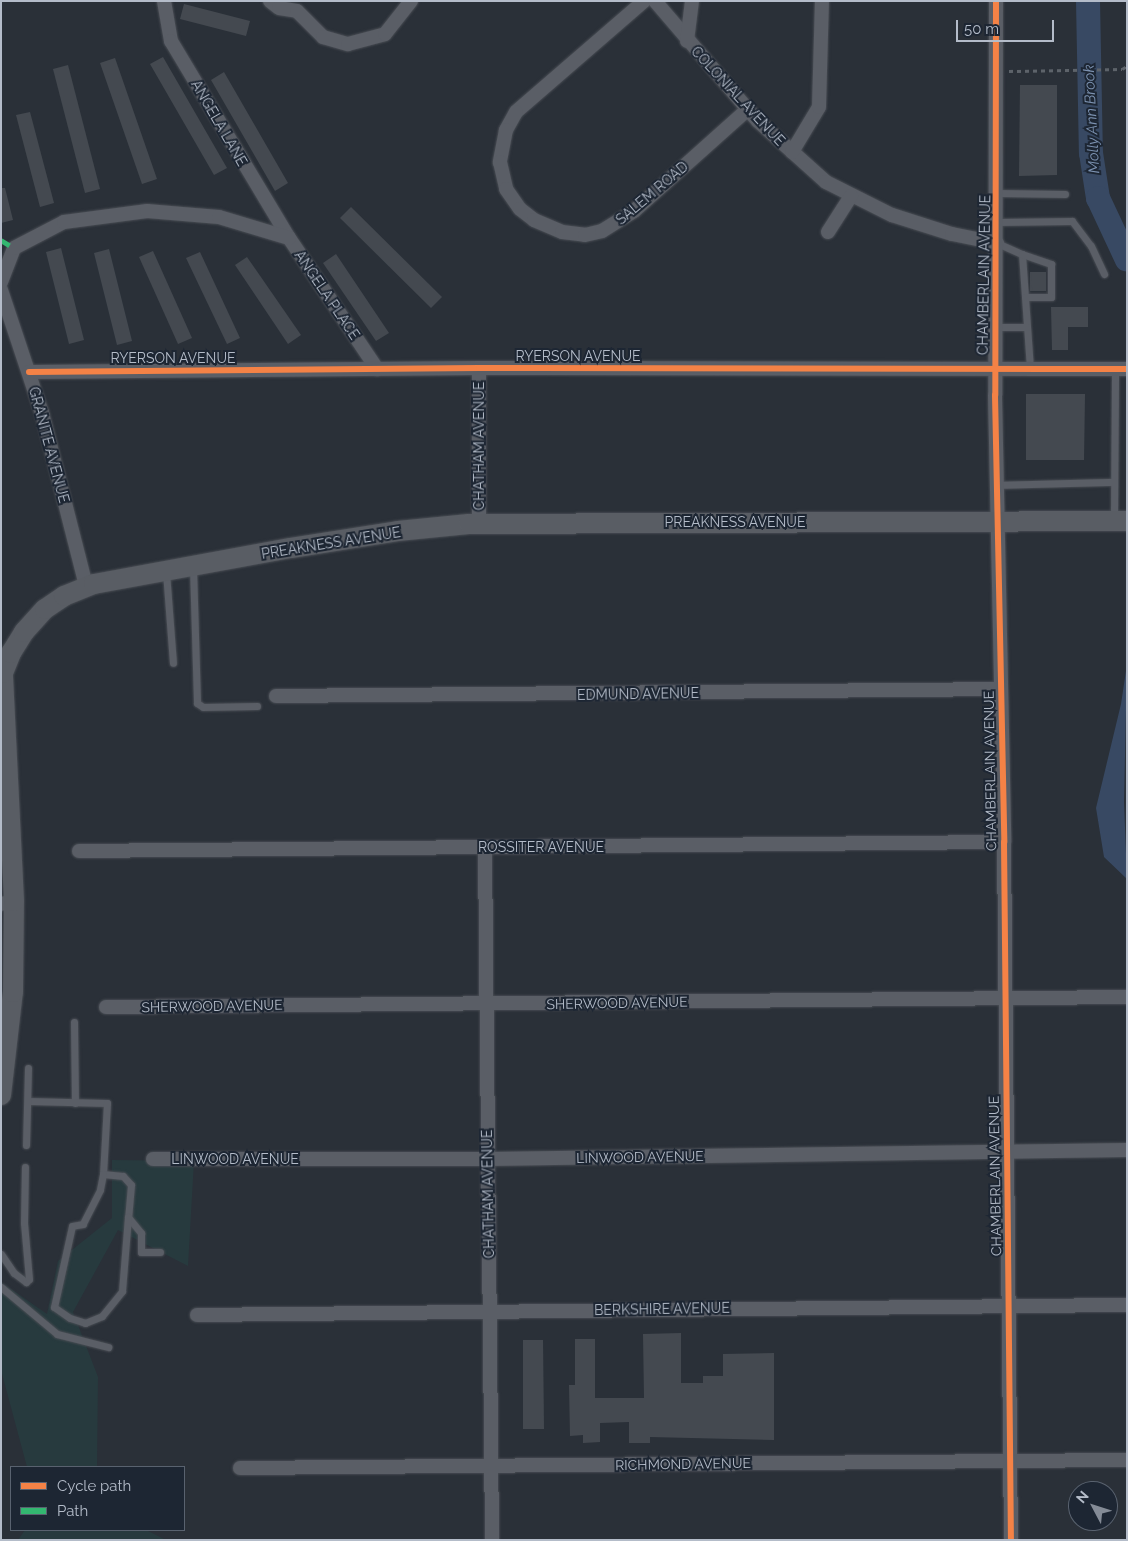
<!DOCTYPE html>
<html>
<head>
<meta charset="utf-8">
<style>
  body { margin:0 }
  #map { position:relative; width:1128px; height:1541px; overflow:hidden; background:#2a3038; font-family:Raleway,sans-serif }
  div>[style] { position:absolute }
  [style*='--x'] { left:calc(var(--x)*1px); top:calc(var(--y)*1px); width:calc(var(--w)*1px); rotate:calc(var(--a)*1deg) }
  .green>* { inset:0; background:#273a3e }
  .water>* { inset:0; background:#384963 }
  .river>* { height:24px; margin:-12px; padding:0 12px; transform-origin:12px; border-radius:12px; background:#384963 }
  .building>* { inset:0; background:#444950 }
  .path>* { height:2.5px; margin-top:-1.25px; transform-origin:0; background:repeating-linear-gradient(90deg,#5d636a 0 4px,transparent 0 8px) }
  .roads { filter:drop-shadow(0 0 1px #484c53) drop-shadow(0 0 1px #484c53) }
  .service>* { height:7px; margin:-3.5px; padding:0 3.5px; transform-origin:3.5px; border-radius:3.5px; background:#5a5e66 }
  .minor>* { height:14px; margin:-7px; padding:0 7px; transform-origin:7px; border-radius:7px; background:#5a5e66 }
  .secondary>* { height:20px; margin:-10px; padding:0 10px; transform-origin:10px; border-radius:10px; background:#595d64 }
  .quiet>* { height:5px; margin-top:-2.5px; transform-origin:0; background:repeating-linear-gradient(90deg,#33b770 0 10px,transparent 0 15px) }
  .cycleway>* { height:6px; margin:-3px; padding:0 3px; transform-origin:3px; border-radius:3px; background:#f48246 }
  span { translate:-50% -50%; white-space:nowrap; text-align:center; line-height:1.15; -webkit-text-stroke:4px #1d2633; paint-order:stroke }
  .street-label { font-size:14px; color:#b4bcc9 }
  .water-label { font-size:15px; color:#7c92b1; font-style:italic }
  .frame { position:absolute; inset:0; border:2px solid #b4bcc9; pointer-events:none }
  .legend { position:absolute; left:10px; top:1466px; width:175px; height:65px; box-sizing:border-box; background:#1d2633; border:1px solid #59626f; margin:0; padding:6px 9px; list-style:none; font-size:15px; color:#b4bcc9 }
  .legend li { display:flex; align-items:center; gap:10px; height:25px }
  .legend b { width:25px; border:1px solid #59626f }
  .north { position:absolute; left:1068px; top:1481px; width:50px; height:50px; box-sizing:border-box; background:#1d2633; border:1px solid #59626f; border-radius:50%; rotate:310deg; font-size:14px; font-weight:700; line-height:20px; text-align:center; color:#b4bcc9 }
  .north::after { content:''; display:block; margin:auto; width:18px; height:22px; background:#848b96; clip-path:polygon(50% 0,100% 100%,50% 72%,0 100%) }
  .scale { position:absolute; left:956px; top:20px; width:98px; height:22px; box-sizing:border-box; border:2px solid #b4bcc9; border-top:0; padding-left:6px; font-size:15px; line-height:18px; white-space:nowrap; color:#b4bcc9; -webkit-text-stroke:4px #1d2633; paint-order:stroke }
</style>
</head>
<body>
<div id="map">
  <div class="green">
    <i style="clip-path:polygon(112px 1160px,194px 1161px,188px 1266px,118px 1230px,73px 1312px,98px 1377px,97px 1467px,27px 1467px,1px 1370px,1px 1282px,47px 1314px,58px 1261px,112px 1218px)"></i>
    <i style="clip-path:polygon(25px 1530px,146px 1530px,166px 1540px,18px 1540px)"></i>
  </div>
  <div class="water">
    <i style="clip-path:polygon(1127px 664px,1124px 802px,1127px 879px,1104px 857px,1096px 808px,1121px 704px)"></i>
  </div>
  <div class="river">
    <i style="--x:1088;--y:1;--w:152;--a:88.9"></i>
    <i style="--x:1091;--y:153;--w:46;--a:81.2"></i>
    <i style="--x:1098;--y:198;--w:68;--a:64.9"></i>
  </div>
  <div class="building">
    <i style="clip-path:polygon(184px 4px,250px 21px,246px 36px,180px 19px)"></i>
    <i style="clip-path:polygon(163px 57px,227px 168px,214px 175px,150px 64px)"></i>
    <i style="clip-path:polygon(115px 58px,157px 179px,142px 184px,100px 63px)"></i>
    <i style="clip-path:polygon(68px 65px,100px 189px,85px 193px,53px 69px)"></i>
    <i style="clip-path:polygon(224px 72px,288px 183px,275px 191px,211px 80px)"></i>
    <i style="clip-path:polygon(1020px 85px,1057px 85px,1057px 175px,1019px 176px)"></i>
    <i style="clip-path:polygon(30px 112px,54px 203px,40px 207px,16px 115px)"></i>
    <i style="clip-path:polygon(1px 188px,5px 188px,13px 220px,1px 223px)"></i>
    <i style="clip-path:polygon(351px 207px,442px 297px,431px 308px,340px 218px)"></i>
    <i style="clip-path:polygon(61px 248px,84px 340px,69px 344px,46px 252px)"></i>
    <i style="clip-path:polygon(109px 249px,132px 341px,117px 345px,94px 253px)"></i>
    <i style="clip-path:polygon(153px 251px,192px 338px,178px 344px,139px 257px)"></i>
    <i style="clip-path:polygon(200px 252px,240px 338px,227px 344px,186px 258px)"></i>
    <i style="clip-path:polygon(336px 254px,389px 333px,376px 341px,323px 263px)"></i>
    <i style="clip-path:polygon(247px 257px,301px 335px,288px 344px,235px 265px)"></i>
    <i style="clip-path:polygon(1030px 272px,1046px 272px,1046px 291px,1030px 291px)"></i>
    <i style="clip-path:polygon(1051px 307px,1088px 307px,1088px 327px,1068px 327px,1068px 350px,1052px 350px)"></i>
    <i style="clip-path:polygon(1026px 394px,1085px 394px,1084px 460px,1026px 460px)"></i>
    <i style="clip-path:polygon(681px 1333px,681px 1383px,703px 1383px,703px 1376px,723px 1376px,723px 1354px,774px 1353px,774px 1440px,650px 1437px,650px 1443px,629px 1443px,629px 1422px,600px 1423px,600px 1442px,583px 1443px,583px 1435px,570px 1436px,569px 1385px,575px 1385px,575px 1339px,595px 1339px,595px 1398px,644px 1398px,643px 1334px)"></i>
    <i style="clip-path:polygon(523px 1340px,543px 1340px,544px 1429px,523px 1429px)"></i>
  </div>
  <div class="path">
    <i style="--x:1009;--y:71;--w:113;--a:-1"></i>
    <i style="--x:1122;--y:69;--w:6;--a:-31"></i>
  </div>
  <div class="roads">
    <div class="service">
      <i style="--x:998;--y:193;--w:67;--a:0.9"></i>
      <i style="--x:997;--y:222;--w:75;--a:-0.8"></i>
      <i style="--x:1072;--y:221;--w:31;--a:53"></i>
      <i style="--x:1091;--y:246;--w:31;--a:65"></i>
      <i style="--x:997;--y:243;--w:27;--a:24"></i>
      <i style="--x:1022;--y:254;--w:115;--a:86"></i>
      <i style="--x:1022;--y:254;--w:31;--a:19"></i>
      <i style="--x:1051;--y:264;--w:33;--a:90"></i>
      <i style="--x:1051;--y:297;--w:26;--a:180"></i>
      <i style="--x:996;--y:327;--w:31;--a:0"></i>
      <i style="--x:997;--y:485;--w:117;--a:-1.5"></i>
      <i style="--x:1114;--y:520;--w:151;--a:-89.6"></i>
      <i style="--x:193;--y:567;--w:136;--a:88.3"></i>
      <i style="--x:197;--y:703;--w:7;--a:34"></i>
      <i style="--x:203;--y:707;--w:54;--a:-1.1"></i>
      <i style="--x:166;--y:572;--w:91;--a:85.6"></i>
      <i style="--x:74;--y:1022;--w:81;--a:89.3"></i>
      <i style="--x:29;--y:1101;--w:78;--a:1.5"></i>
      <i style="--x:107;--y:1103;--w:71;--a:93.2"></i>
      <i style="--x:103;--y:1174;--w:20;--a:6"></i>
      <i style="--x:123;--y:1176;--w:12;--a:48"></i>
      <i style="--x:131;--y:1185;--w:32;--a:95"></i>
      <i style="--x:128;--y:1217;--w:21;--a:51"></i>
      <i style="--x:141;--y:1233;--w:19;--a:90"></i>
      <i style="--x:141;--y:1252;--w:19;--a:0"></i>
      <i style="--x:26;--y:1145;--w:77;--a:-88.5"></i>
      <i style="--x:103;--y:1174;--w:16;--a:101"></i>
      <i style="--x:100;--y:1190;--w:38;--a:117"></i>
      <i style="--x:83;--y:1224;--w:11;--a:170"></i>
      <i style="--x:72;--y:1226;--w:83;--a:102.5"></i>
      <i style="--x:54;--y:1307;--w:19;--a:35"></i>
      <i style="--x:70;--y:1318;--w:16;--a:18"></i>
      <i style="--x:85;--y:1323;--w:18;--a:-22"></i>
      <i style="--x:102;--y:1316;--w:32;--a:-51"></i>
      <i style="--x:122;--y:1291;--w:74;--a:-85.4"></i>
      <i style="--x:1;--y:1254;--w:23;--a:56"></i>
      <i style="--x:14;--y:1273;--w:15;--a:37"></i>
      <i style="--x:26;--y:1282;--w:4;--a:-45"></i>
      <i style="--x:29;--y:1279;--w:56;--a:-95.1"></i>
      <i style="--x:24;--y:1223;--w:56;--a:-89"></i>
      <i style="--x:1;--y:1287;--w:73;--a:40"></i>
      <i style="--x:57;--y:1334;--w:53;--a:14.3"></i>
    </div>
    <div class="minor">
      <i style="--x:164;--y:1;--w:41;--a:80.1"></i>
      <i style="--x:171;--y:41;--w:230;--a:59.1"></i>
      <i style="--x:289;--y:238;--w:158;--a:56.1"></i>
      <i style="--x:270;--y:1;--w:11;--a:38"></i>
      <i style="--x:279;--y:8;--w:18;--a:9"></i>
      <i style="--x:297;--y:11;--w:37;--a:45"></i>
      <i style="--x:323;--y:37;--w:26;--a:16"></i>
      <i style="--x:348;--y:44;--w:38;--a:-15"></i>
      <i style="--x:385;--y:34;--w:42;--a:-51.8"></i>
      <i style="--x:644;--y:1;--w:169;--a:139.1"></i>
      <i style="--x:516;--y:112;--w:21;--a:119"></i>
      <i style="--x:506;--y:130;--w:33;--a:101"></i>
      <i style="--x:500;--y:162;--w:28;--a:77"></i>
      <i style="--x:506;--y:189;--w:24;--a:55"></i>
      <i style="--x:520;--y:209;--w:18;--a:38"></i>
      <i style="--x:534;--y:220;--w:30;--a:23"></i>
      <i style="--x:562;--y:232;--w:23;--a:7"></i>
      <i style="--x:585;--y:235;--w:17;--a:-13"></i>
      <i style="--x:602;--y:231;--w:38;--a:-32"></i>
      <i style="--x:634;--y:211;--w:153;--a:-41.8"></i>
      <i style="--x:655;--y:1;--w:158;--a:49.4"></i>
      <i style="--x:758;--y:121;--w:91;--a:41.9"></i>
      <i style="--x:826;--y:182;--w:74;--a:26.6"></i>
      <i style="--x:892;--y:215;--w:63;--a:17.6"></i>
      <i style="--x:952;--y:234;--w:46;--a:11.3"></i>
      <i style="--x:996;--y:1;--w:394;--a:90.1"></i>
      <i style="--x:995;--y:395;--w:447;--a:88.8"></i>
      <i style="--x:1004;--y:842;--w:698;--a:89.43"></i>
      <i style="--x:687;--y:41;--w:40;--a:-82.9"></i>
      <i style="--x:792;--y:152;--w:52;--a:-59"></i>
      <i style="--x:819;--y:107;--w:106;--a:-88.4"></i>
      <i style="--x:828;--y:232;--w:43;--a:-57.4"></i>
      <i style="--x:1;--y:282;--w:36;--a:-69"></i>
      <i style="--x:14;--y:248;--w:56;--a:-27.5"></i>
      <i style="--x:64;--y:222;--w:84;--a:-7.5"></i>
      <i style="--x:147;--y:211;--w:72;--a:4.8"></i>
      <i style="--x:219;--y:217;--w:73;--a:16.7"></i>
      <i style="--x:1;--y:290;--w:130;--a:71.6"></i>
      <i style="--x:42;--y:413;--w:179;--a:75.7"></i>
      <i style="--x:29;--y:372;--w:450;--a:-0.5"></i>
      <i style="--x:479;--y:368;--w:648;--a:0.09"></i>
      <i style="--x:479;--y:524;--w:156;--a:-90"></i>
      <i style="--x:276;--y:696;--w:725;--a:-0.55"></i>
      <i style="--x:485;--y:848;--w:692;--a:89.42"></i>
      <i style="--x:79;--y:851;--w:925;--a:-0.56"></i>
      <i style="--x:1;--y:904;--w:13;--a:-13"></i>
      <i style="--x:106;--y:1007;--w:1021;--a:-0.56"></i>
      <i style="--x:153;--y:1159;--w:335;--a:0"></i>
      <i style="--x:488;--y:1159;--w:639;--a:-0.81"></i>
      <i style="--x:197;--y:1315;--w:930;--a:-0.62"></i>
      <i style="--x:240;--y:1468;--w:887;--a:-0.52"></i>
    </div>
    <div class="secondary">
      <i style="--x:1;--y:1095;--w:104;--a:-83.4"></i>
      <i style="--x:13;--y:992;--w:91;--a:-89.4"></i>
      <i style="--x:14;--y:901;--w:228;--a:-92.8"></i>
      <i style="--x:3;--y:673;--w:22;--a:-68"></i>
      <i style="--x:11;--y:653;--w:25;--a:-58"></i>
      <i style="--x:24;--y:632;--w:31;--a:-48"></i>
      <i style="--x:45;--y:609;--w:23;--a:-34"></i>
      <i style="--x:64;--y:596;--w:32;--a:-22"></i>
      <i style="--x:94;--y:584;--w:200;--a:-10.4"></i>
      <i style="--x:291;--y:548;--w:108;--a:-9"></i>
      <i style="--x:398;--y:531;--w:71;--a:-5.6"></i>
      <i style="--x:469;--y:524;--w:658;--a:-0.26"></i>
    </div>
  </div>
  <div class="quiet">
    <i style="--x:1;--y:240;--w:15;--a:32"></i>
  </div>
  <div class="cycleway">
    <i style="--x:996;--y:1;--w:394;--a:90.1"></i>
    <i style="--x:995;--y:395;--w:447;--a:88.8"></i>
    <i style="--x:1004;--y:842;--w:698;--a:89.43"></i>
    <i style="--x:29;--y:372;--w:450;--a:-0.5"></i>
    <i style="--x:479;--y:368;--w:648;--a:0.09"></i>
  </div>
  <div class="street-label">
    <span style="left:738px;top:96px;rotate:47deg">COLONIAL AVENUE</span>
    <span style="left:219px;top:123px;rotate:60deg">ANGELA LANE</span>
    <span style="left:652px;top:193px;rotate:-40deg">SALEM ROAD</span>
    <span style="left:984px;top:275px;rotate:-89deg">CHAMBERLAIN AVENUE</span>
    <span style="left:327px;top:295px;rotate:56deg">ANGELA PLACE</span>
    <span style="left:578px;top:356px">RYERSON AVENUE</span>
    <span style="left:173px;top:358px">RYERSON AVENUE</span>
    <span style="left:49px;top:445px;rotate:75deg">GRANITE AVENUE</span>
    <span style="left:479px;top:446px;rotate:-90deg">CHATHAM AVENUE</span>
    <span style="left:735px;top:522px">PREAKNESS AVENUE</span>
    <span style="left:331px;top:543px;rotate:-9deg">PREAKNESS AVENUE</span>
    <span style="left:638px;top:694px;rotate:-1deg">EDMUND AVENUE</span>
    <span style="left:990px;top:771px;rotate:-91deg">CHAMBERLAIN AVENUE</span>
    <span style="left:541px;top:847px">ROSSITER AVENUE</span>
    <span style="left:617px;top:1003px;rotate:-1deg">SHERWOOD AVENUE</span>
    <span style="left:212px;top:1006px;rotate:-1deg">SHERWOOD AVENUE</span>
    <span style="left:640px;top:1157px;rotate:-1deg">LINWOOD AVENUE</span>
    <span style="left:235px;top:1159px">LINWOOD AVENUE</span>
    <span style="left:995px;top:1176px;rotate:-91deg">CHAMBERLAIN AVENUE</span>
    <span style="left:488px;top:1194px;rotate:-91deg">CHATHAM AVENUE</span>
    <span style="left:662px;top:1309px;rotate:-1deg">BERKSHIRE AVENUE</span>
    <span style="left:683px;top:1464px;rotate:-1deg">RICHMOND AVENUE</span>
  </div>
  <div class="water-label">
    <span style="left:1092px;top:119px;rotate:-93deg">Molly Ann Brook</span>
  </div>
  <div class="frame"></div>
  <ul class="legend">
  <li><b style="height:6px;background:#f48246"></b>Cycle path</li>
  <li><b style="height:6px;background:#33b770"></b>Path</li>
  </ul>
  <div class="north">N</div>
  <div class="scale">50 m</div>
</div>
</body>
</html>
